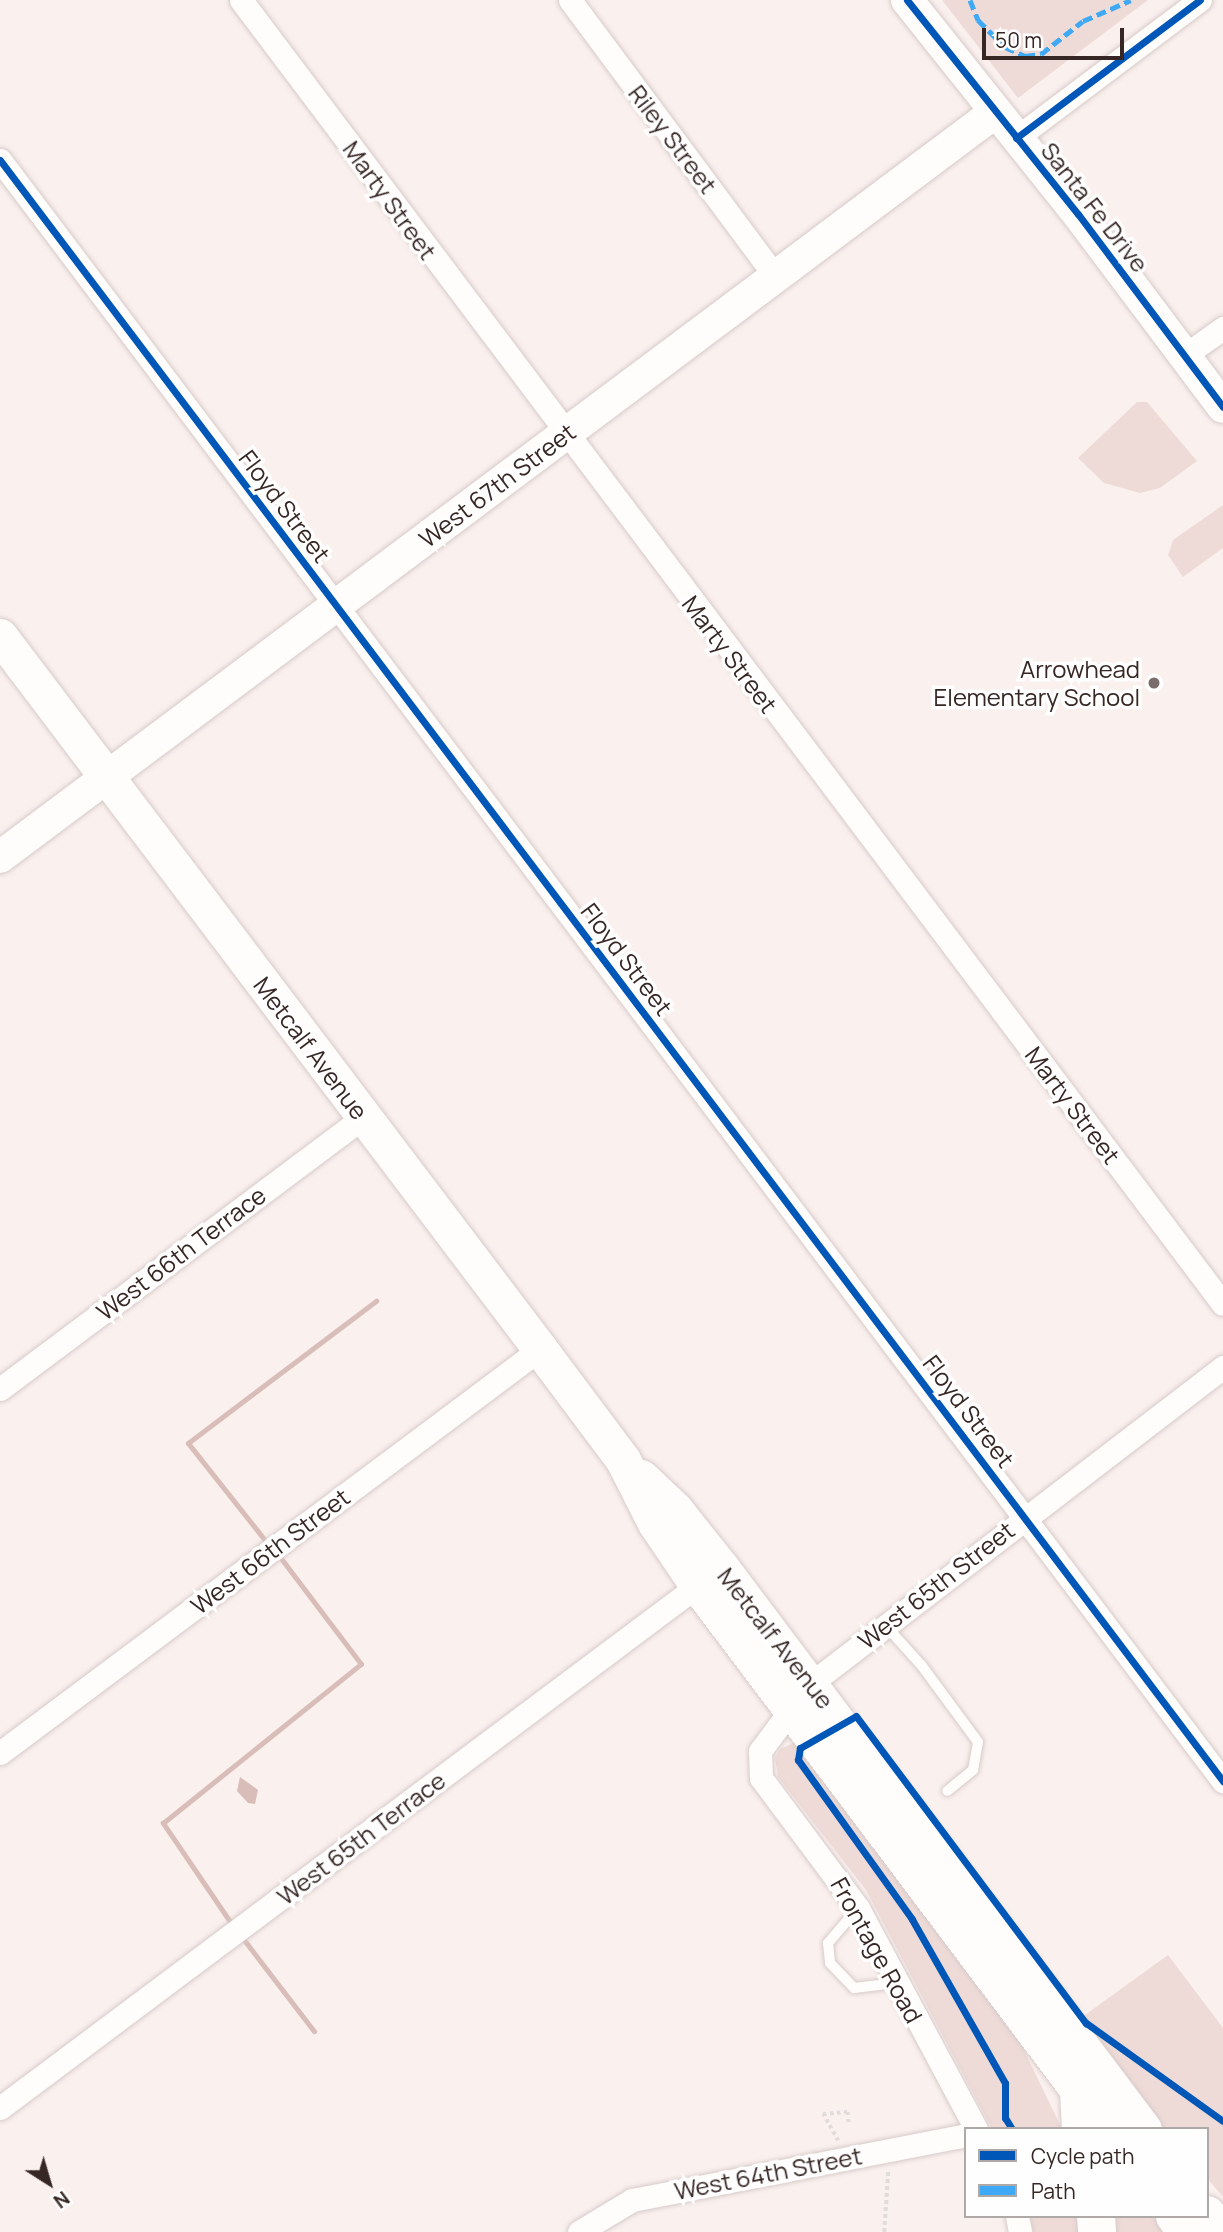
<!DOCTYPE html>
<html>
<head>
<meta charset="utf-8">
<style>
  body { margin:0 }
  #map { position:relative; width:1223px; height:2232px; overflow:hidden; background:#faf0ee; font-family:Manrope,sans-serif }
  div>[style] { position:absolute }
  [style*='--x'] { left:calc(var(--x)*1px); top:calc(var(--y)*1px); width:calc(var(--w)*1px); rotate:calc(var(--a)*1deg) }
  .green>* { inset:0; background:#eedbd8 }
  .water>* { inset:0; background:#d8bdb9 }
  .stream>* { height:5px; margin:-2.5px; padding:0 2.5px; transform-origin:2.5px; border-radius:2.5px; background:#d8bdb9 }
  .path>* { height:3.5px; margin-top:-1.75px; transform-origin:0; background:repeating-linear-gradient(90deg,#e0dcdb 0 3.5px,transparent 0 7px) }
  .roads { filter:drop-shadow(0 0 2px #d7cbc9) drop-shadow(0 0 2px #d7cbc9) }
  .lane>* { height:10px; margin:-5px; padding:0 5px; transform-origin:5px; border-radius:5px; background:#fefdfc }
  .street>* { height:23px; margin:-11.5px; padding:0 11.5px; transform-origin:11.5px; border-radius:11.5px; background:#fefdfc }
  .secondary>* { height:32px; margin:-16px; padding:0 16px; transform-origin:16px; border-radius:16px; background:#fefdfc }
  .primary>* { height:35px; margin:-17.5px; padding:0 17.5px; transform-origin:17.5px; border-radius:17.5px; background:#fefdfc }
  .highway>* { height:38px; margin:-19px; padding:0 19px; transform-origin:19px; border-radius:19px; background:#fefdfc }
  .quiet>* { height:5px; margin-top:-2.5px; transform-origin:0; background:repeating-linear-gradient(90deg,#3fa9f5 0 10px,transparent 0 15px) }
  .cycleway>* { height:7px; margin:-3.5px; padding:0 3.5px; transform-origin:3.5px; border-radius:3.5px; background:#0057b8 }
  .dots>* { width:19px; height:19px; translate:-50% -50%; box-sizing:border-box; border:4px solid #fefefe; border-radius:50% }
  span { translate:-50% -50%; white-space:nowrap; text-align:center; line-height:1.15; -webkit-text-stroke:7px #fefefe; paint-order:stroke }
  .street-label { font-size:24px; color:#362725 }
  .poi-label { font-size:24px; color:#362725 }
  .right { translate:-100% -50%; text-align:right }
  .legend { position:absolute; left:964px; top:2127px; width:245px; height:91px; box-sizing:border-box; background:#fefefe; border:2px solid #aea8a7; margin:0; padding:9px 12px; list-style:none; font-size:21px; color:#362725 }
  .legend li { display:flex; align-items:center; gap:14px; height:35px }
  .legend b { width:35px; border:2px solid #aea8a7 }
  .north { position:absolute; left:14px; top:2148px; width:70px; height:70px; -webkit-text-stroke:5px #fefefe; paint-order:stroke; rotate:143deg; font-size:19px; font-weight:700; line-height:28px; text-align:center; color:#362725 }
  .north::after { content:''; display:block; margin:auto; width:24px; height:32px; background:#362725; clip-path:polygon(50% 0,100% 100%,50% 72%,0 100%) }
  .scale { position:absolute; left:982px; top:28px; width:142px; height:32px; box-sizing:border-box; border:4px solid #362725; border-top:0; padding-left:9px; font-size:21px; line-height:24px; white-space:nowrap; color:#362725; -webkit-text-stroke:5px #fefefe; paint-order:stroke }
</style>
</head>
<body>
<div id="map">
  <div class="green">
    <i style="clip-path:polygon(942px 0,1148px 0,1018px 98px)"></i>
    <i style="clip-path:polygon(1137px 402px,1147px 402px,1197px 461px,1160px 488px,1140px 493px,1104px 483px,1078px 458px)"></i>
    <i style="clip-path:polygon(1223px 505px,1223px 548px,1183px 577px,1168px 555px,1173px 540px)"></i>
    <i style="clip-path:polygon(794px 1743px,965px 1962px,1023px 2048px,1062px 2129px,992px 2129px,866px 1890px,778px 1777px,775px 1758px,780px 1749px)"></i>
    <i style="clip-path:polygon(1168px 1955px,1223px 2028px,1223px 2197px,1207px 2178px,1207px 2129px,1166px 2129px,1154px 2120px,1078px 2020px)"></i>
    <i style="clip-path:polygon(1030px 2216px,1083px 2216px,1084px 2232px,1033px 2232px)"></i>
    <i style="clip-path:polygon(1109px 2216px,1155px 2216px,1167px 2232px,1110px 2232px)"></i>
  </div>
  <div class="water">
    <i style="clip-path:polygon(240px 1777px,258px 1790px,255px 1804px,248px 1803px,237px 1791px)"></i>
  </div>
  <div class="stream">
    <i style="--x:268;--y:1544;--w:129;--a:-128.4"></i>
    <i style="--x:188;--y:1443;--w:236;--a:-37.1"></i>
    <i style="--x:233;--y:1926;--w:125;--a:-124.2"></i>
    <i style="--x:163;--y:1823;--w:254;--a:-38.8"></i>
    <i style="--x:361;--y:1664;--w:139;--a:-127.1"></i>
    <i style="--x:241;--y:1936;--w:120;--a:52.5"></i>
  </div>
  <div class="path">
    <i style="--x:838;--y:2141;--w:31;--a:-119"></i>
    <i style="--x:823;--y:2114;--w:25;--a:-5"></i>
    <i style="--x:848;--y:2112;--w:13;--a:86"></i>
    <i style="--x:884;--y:2232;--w:61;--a:-86.2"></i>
  </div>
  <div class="roads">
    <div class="lane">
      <i style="--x:886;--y:1626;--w:54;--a:48"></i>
      <i style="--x:922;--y:1666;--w:94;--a:53.6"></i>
      <i style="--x:978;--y:1742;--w:28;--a:100"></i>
      <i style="--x:973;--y:1770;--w:33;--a:141"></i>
      <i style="--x:858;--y:1908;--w:46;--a:130.6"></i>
      <i style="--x:828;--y:1943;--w:20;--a:84"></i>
      <i style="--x:830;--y:1963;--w:35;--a:46"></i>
      <i style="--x:854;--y:1988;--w:42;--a:-6.8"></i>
    </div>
    <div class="street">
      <i style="--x:241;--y:0;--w:1632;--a:53.02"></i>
      <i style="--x:570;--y:0;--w:345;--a:53.4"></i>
      <i style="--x:1016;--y:138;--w:230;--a:-36.9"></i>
      <i style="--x:0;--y:160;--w:2031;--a:52.97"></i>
      <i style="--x:1185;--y:355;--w:47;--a:-35.4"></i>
      <i style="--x:0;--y:1389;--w:454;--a:-36.8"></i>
      <i style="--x:0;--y:1753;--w:674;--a:-36.8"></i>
      <i style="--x:0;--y:2108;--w:886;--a:-36.83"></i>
      <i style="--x:976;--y:2129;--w:251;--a:-118.1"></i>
      <i style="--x:858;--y:1908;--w:162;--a:-126.7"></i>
      <i style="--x:761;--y:1778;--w:27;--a:-92"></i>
      <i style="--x:760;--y:1751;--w:84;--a:-53.3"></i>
      <i style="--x:810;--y:1684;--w:521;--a:-37.51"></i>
      <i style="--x:1017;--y:2216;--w:16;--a:79"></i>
      <i style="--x:579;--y:2232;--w:62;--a:-31.1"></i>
      <i style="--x:632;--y:2200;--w:340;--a:-11"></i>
    </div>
    <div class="secondary">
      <i style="--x:907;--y:0;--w:274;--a:51.4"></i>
      <i style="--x:1078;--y:214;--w:241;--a:53.1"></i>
      <i style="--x:0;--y:857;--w:1242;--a:-36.81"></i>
    </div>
    <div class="primary">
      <i style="--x:0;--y:636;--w:894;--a:52.86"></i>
      <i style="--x:540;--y:1349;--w:139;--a:53.2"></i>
      <i style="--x:623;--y:1460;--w:71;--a:63.1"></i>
      <i style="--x:655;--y:1523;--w:75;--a:55.9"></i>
      <i style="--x:697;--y:1585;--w:681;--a:53"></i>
      <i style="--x:641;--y:1477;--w:47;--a:43.3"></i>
      <i style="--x:675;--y:1509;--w:75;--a:51.5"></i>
      <i style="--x:722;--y:1568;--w:702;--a:53.05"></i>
      <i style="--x:1207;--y:2213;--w:24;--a:52"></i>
      <i style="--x:1173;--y:2216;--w:20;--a:53"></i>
    </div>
    <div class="highway">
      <i style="--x:1079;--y:2091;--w:38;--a:87"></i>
      <i style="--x:1096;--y:2216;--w:16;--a:86"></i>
    </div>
  </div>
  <div class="quiet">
    <i style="--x:970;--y:0;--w:22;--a:68"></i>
    <i style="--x:978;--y:20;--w:38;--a:45"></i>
    <i style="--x:1005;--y:47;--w:22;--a:24"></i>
    <i style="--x:1025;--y:56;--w:16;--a:-7"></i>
    <i style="--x:1041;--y:54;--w:53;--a:-38.2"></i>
    <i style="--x:1083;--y:21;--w:52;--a:-23.6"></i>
  </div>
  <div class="cycleway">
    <i style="--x:907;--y:0;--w:274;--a:51.4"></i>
    <i style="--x:1078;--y:214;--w:241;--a:53.1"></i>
    <i style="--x:1016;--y:138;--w:230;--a:-36.9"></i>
    <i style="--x:0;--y:160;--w:2031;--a:52.97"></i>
    <i style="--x:1012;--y:2129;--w:13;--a:-122"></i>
    <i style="--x:1005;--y:2118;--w:35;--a:-90"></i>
    <i style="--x:1005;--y:2083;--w:189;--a:-119.6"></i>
    <i style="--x:912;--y:1919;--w:196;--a:-125.6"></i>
    <i style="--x:798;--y:1760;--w:12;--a:-81"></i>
    <i style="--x:800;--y:1748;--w:64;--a:-29.7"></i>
    <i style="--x:856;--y:1716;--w:384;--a:53.2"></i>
    <i style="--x:1086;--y:2023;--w:168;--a:35.6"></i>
  </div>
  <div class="dots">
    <i style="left:1154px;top:683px;background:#7b6d6b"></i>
  </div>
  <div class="street-label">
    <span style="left:673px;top:139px;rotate:53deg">Riley Street</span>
    <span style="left:390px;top:200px;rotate:54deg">Marty Street</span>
    <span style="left:1095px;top:207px;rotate:52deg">Santa Fe Drive</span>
    <span style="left:497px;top:485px;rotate:-37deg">West 67th Street</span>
    <span style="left:285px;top:506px;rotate:53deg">Floyd Street</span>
    <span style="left:730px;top:654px;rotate:53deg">Marty Street</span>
    <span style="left:627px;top:959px;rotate:53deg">Floyd Street</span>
    <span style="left:311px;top:1048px;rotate:53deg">Metcalf Avenue</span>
    <span style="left:1073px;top:1105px;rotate:53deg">Marty Street</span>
    <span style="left:181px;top:1253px;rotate:-37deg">West 66th Terrace</span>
    <span style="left:969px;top:1411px;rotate:53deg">Floyd Street</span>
    <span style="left:270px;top:1551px;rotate:-37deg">West 66th Street</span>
    <span style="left:936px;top:1585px;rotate:-38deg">West 65th Street</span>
    <span style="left:776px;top:1638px;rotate:52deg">Metcalf Avenue</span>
    <span style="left:361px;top:1838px;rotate:-37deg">West 65th Terrace</span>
    <span style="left:877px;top:1950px;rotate:61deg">Frontage Road</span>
    <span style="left:768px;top:2173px;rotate:-11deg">West 64th Street</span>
  </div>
  <div class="poi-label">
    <span class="right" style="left:1140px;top:683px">Arrowhead<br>Elementary School</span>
  </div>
  <ul class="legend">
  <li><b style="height:9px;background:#0057b8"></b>Cycle path</li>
  <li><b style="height:9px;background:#3fa9f5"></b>Path</li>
  </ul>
  <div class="north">N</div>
  <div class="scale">50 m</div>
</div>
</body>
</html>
